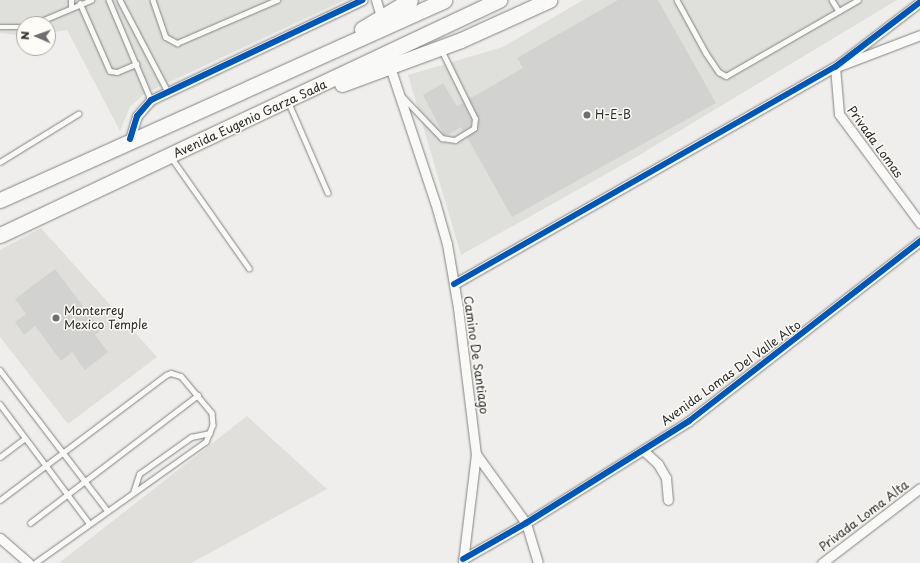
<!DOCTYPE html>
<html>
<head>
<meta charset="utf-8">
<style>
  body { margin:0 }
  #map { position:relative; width:920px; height:563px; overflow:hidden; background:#efeeec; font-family:"Playpen Sans",sans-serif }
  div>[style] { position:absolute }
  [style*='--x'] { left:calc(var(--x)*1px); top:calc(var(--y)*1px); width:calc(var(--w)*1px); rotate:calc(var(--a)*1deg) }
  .built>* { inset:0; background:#dfdfdc }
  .green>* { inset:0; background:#e0dfdc }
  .building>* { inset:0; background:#d2d2d0 }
  .roads { filter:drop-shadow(0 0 1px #838382) drop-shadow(0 0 1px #838382) }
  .service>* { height:4.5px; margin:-2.25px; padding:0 2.25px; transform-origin:2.25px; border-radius:2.25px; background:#f9f9f7 }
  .minor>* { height:9px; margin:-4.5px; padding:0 4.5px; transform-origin:4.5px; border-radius:4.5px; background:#f9f9f7 }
  .trunk>* { height:15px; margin:-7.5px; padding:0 7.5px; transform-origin:7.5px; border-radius:7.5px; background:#f9f9f7 }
  .cycleway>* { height:6px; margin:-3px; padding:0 3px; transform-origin:3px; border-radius:3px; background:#0057b8 }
  .dots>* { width:11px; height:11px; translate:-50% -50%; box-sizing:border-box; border:2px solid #fdfcf7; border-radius:50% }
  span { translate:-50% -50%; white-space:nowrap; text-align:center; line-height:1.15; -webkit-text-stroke:3px #fdfcf7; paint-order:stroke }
  .poi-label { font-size:12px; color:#2b2b2b }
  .left { translate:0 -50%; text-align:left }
  .street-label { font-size:12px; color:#2b2b2b }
  .north { position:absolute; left:16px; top:16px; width:40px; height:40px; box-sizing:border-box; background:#fdfcf7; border:1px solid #a9a8a5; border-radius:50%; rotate:272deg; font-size:11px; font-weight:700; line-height:16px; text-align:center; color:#2b2b2b }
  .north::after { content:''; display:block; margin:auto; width:14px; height:18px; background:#706f6f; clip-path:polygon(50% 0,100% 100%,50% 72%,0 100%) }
</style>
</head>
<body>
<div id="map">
  <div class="built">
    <i style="clip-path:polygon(0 0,345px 0,144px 94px,130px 107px,120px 131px,67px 30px,48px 33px,48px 24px,24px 24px,24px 36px,0 33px)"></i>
    <i style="clip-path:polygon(583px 0,897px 0,631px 160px,461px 255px,408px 75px,503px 47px)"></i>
  </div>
  <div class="green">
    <i style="clip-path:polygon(41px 228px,157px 357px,68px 424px,0 337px,0 250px)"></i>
    <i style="clip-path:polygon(247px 416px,327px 489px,191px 563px,59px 563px)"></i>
  </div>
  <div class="building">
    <i style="clip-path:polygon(618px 0,658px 0,716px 103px,512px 217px,467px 137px,477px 130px,479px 119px,469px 99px,523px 68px,517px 58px)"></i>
    <i style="clip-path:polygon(443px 83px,457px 106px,463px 103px,471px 120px,470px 126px,463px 131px,461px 127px,448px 135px,444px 135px,423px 95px)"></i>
    <i style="clip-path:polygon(55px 269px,101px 330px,95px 335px,108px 352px,85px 370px,72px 352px,61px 361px,35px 326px,24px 335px,15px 322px,26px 314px,15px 299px)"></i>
  </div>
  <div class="roads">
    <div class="service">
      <i style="--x:109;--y:0;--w:108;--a:67.2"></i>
      <i style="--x:120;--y:0;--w:104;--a:62.4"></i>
      <i style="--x:153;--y:0;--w:39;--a:71"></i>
      <i style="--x:166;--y:37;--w:13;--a:29"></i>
      <i style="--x:177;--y:43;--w:109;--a:-23.3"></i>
      <i style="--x:677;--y:0;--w:60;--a:61.3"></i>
      <i style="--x:706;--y:53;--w:23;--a:56"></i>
      <i style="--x:719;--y:72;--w:8;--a:30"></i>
      <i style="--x:726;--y:76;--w:152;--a:-29.9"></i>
      <i style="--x:832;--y:0;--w:13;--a:58"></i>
      <i style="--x:80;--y:3;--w:74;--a:66.2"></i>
      <i style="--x:110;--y:71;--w:7;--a:8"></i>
      <i style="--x:117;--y:72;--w:21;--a:-23"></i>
      <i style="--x:71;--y:8;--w:8;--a:-90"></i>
      <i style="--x:34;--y:24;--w:62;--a:-22.8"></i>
      <i style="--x:0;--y:27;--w:24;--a:0"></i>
      <i style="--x:403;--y:97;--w:57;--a:46.4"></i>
      <i style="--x:442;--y:138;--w:13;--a:9"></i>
      <i style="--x:455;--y:140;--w:22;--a:-32"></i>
      <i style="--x:474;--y:128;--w:9;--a:-84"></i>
      <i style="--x:475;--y:119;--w:77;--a:-116.2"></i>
      <i style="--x:288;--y:101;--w:100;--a:66.5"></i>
      <i style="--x:171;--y:157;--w:136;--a:54.9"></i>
      <i style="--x:0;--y:162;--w:92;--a:-31.6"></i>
      <i style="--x:0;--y:370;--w:176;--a:52.6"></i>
      <i style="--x:0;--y:404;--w:149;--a:53.2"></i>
      <i style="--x:0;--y:457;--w:31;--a:-37"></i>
      <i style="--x:133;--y:493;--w:20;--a:-72"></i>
      <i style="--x:139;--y:474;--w:64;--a:-35.4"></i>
      <i style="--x:191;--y:437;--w:19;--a:-12"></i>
      <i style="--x:0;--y:500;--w:208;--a:-37"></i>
      <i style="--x:166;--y:375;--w:5;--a:-22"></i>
      <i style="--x:171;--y:373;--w:10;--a:17"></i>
      <i style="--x:181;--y:376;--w:48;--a:50"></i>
      <i style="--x:212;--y:413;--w:12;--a:85"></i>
      <i style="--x:213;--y:425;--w:18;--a:112"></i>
      <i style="--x:206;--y:442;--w:209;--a:144.6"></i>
      <i style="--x:30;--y:523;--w:211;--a:-37.3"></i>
    </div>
    <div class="minor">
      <i style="--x:376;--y:0;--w:17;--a:73"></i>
      <i style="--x:839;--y:66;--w:87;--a:-20.9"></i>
      <i style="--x:390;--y:67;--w:142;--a:71.6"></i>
      <i style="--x:435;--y:202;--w:44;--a:74.1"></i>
      <i style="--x:447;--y:244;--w:65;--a:80.2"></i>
      <i style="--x:458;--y:308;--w:147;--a:83"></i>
      <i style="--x:476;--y:454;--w:109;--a:96.9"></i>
      <i style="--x:835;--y:67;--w:47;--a:85.1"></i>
      <i style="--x:839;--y:114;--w:136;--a:53.4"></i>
      <i style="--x:130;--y:139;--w:24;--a:-73"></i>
      <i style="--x:137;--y:116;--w:21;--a:-49"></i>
      <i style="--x:151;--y:100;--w:234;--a:-25.3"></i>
      <i style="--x:454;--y:284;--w:438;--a:-29.7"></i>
      <i style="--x:835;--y:67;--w:107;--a:-37.4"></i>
      <i style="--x:643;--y:450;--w:21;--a:43"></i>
      <i style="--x:658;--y:464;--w:16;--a:60"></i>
      <i style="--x:666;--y:478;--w:22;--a:85"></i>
      <i style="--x:476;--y:454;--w:85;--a:54.1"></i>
      <i style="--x:526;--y:523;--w:42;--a:73.3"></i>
      <i style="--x:0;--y:538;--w:38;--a:41"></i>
      <i style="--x:463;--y:559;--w:73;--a:-29.7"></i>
      <i style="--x:526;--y:523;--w:192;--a:-32"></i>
      <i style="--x:689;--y:421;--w:293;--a:-37.9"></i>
      <i style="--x:822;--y:563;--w:123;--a:-37.4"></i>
    </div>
    <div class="trunk">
      <i style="--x:362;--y:29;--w:56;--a:-31.1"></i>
      <i style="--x:342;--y:84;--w:127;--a:-20.3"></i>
      <i style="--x:461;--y:40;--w:97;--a:-24.4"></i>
      <i style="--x:0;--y:200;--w:487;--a:-24.2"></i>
      <i style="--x:0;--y:235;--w:552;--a:-25.22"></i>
    </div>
  </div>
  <div class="cycleway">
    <i style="--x:130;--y:139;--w:24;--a:-73"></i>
    <i style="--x:137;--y:116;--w:21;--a:-49"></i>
    <i style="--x:151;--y:100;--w:234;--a:-25.3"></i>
    <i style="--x:454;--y:284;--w:438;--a:-29.7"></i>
    <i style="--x:835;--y:67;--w:107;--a:-37.4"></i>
    <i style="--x:463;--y:559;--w:73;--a:-29.7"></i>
    <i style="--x:526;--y:523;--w:192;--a:-32"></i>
    <i style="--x:689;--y:421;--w:293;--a:-37.9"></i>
  </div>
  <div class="dots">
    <i style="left:587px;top:115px;background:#706f6f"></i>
    <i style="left:56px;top:318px;background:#706f6f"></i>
  </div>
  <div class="poi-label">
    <span class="left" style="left:595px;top:115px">H-E-B</span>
    <span class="left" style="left:64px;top:318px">Monterrey<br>Mexico Temple</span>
  </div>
  <div class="street-label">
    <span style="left:250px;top:119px;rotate:-25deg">Avenida Eugenio Garza Sada</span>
    <span style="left:875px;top:142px;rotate:54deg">Privada Lomas</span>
    <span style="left:476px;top:355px;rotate:82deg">Camino De Santiago</span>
    <span style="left:731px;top:373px;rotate:-36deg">Avenida Lomas Del Valle Alto</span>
    <span style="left:864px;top:516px;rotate:-37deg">Privada Loma Alta</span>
  </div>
  <div class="north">N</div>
</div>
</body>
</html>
